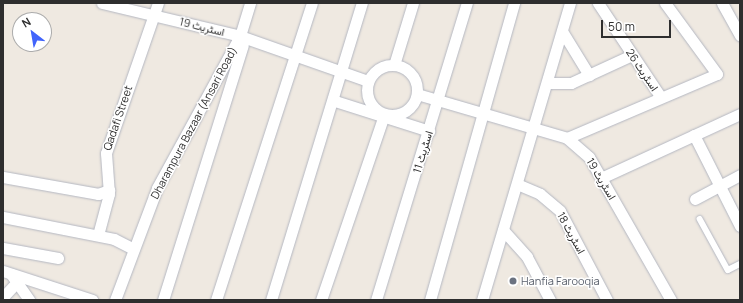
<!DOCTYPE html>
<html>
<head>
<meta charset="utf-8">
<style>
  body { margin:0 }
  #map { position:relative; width:743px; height:303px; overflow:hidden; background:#efe9e1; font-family:Manrope,Vazirmatn,sans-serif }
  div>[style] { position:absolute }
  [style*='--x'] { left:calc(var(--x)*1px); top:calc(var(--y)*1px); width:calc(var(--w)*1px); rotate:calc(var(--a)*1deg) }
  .roads { filter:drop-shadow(0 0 1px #b4b7c1) drop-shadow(0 0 1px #b4b7c1) }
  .lane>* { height:5.5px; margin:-2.75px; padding:0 2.75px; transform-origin:2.75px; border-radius:2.75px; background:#fff }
  .street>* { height:11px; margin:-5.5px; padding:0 5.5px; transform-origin:5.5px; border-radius:5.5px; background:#fff }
  .street>.ring { margin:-5.5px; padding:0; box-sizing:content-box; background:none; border:11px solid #fff; border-radius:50% }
  .dots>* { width:11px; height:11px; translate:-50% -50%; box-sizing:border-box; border:2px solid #fff; border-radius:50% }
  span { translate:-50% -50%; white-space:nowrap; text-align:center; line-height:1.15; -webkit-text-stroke:3px #fff; paint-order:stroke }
  .street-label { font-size:11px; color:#2e2e2e }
  .worship-label { font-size:11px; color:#5b616d }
  .left { translate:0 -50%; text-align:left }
  .frame { position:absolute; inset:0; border:4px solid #2e2e2e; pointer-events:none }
  .north { position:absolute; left:12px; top:12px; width:40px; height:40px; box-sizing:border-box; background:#fff; border:1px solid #ababab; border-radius:50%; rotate:329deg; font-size:11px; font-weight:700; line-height:16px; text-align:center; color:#2e2e2e }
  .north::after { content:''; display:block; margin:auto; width:14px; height:18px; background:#4264fb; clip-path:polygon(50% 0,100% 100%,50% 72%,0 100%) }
  .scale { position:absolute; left:601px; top:20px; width:70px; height:18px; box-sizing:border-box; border:2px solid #2e2e2e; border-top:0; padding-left:5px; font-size:12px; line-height:14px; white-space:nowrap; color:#2e2e2e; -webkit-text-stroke:3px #fff; paint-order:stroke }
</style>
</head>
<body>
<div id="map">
  <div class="roads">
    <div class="lane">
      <i style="--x:700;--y:219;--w:58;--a:61.2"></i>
      <i style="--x:728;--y:270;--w:13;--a:-27"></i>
    </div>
    <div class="street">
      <i style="--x:102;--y:3;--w:142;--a:13.4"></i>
      <i style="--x:240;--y:36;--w:136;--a:19.4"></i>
      <i style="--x:598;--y:3;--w:112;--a:56.3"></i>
      <i style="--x:722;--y:3;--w:37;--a:61"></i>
      <i style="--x:562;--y:31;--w:52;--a:58.5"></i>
      <i style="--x:394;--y:65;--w:65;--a:-73"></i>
      <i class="ring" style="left:367px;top:65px;width:39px;height:39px"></i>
      <i style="--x:547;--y:83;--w:24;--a:0"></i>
      <i style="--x:571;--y:83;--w:67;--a:-24.7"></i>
      <i style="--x:417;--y:94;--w:156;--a:16.3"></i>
      <i style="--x:567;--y:138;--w:29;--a:41"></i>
      <i style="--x:589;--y:157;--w:165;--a:60.2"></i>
      <i style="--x:335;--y:101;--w:99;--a:17.7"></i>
      <i style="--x:694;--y:135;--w:102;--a:63.2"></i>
      <i style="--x:567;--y:138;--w:163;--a:-23.1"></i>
      <i style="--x:717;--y:74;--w:88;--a:-126.2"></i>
      <i style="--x:3;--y:177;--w:97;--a:10.1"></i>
      <i style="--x:98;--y:194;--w:12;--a:-20"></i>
      <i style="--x:601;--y:178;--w:153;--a:-24.7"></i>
      <i style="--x:517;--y:184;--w:25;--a:23"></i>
      <i style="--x:540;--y:194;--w:26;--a:40"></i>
      <i style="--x:560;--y:211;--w:101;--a:62.2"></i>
      <i style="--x:695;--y:199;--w:51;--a:-28.1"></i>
      <i style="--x:3;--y:217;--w:113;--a:11.2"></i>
      <i style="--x:114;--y:239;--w:22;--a:27"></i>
      <i style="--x:503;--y:230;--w:36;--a:48"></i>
      <i style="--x:527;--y:257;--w:49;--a:61.9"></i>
      <i style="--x:98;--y:235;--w:42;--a:-75"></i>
      <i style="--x:109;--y:194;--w:41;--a:-94.2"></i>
      <i style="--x:106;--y:153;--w:159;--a:-70.9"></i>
      <i style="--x:3;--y:248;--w:56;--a:10.3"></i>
      <i style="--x:3;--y:271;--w:94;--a:18"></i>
      <i style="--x:11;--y:274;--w:32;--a:55"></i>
      <i style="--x:3;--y:297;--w:25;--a:-47"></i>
      <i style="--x:115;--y:300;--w:120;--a:-69.4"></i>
      <i style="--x:157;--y:188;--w:173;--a:-61.4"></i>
      <i style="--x:240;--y:36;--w:34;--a:-73"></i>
      <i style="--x:163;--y:300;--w:267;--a:-72.6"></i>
      <i style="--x:216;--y:300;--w:312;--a:-72.1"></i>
      <i style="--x:271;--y:300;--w:311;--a:-73"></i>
      <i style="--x:321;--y:300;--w:195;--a:-71.2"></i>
      <i style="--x:376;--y:300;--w:311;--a:-73"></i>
      <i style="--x:430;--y:300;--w:309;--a:-74.2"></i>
      <i style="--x:482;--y:300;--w:310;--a:-73.5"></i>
    </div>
  </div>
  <div class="dots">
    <i style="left:513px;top:281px;background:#6b7280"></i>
  </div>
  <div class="street-label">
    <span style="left:202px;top:27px;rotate:14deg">اسٹریٹ 19</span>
    <span style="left:642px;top:70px;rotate:56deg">اسٹریٹ 26</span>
    <span style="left:118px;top:118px;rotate:-71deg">Qadafi Street</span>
    <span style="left:194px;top:123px;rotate:-62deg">Dharampura Bazaar (Ansari Road)</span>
    <span style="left:423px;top:152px;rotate:-73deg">اسٹریٹ 11</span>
    <span style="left:601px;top:179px;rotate:59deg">اسٹریٹ 19</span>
    <span style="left:571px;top:233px;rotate:61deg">اسٹریٹ 18</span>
  </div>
  <div class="worship-label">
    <span class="left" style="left:521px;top:281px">Hanfia Farooqia</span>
  </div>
  <div class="frame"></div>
  <div class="north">N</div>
  <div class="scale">50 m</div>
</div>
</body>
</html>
